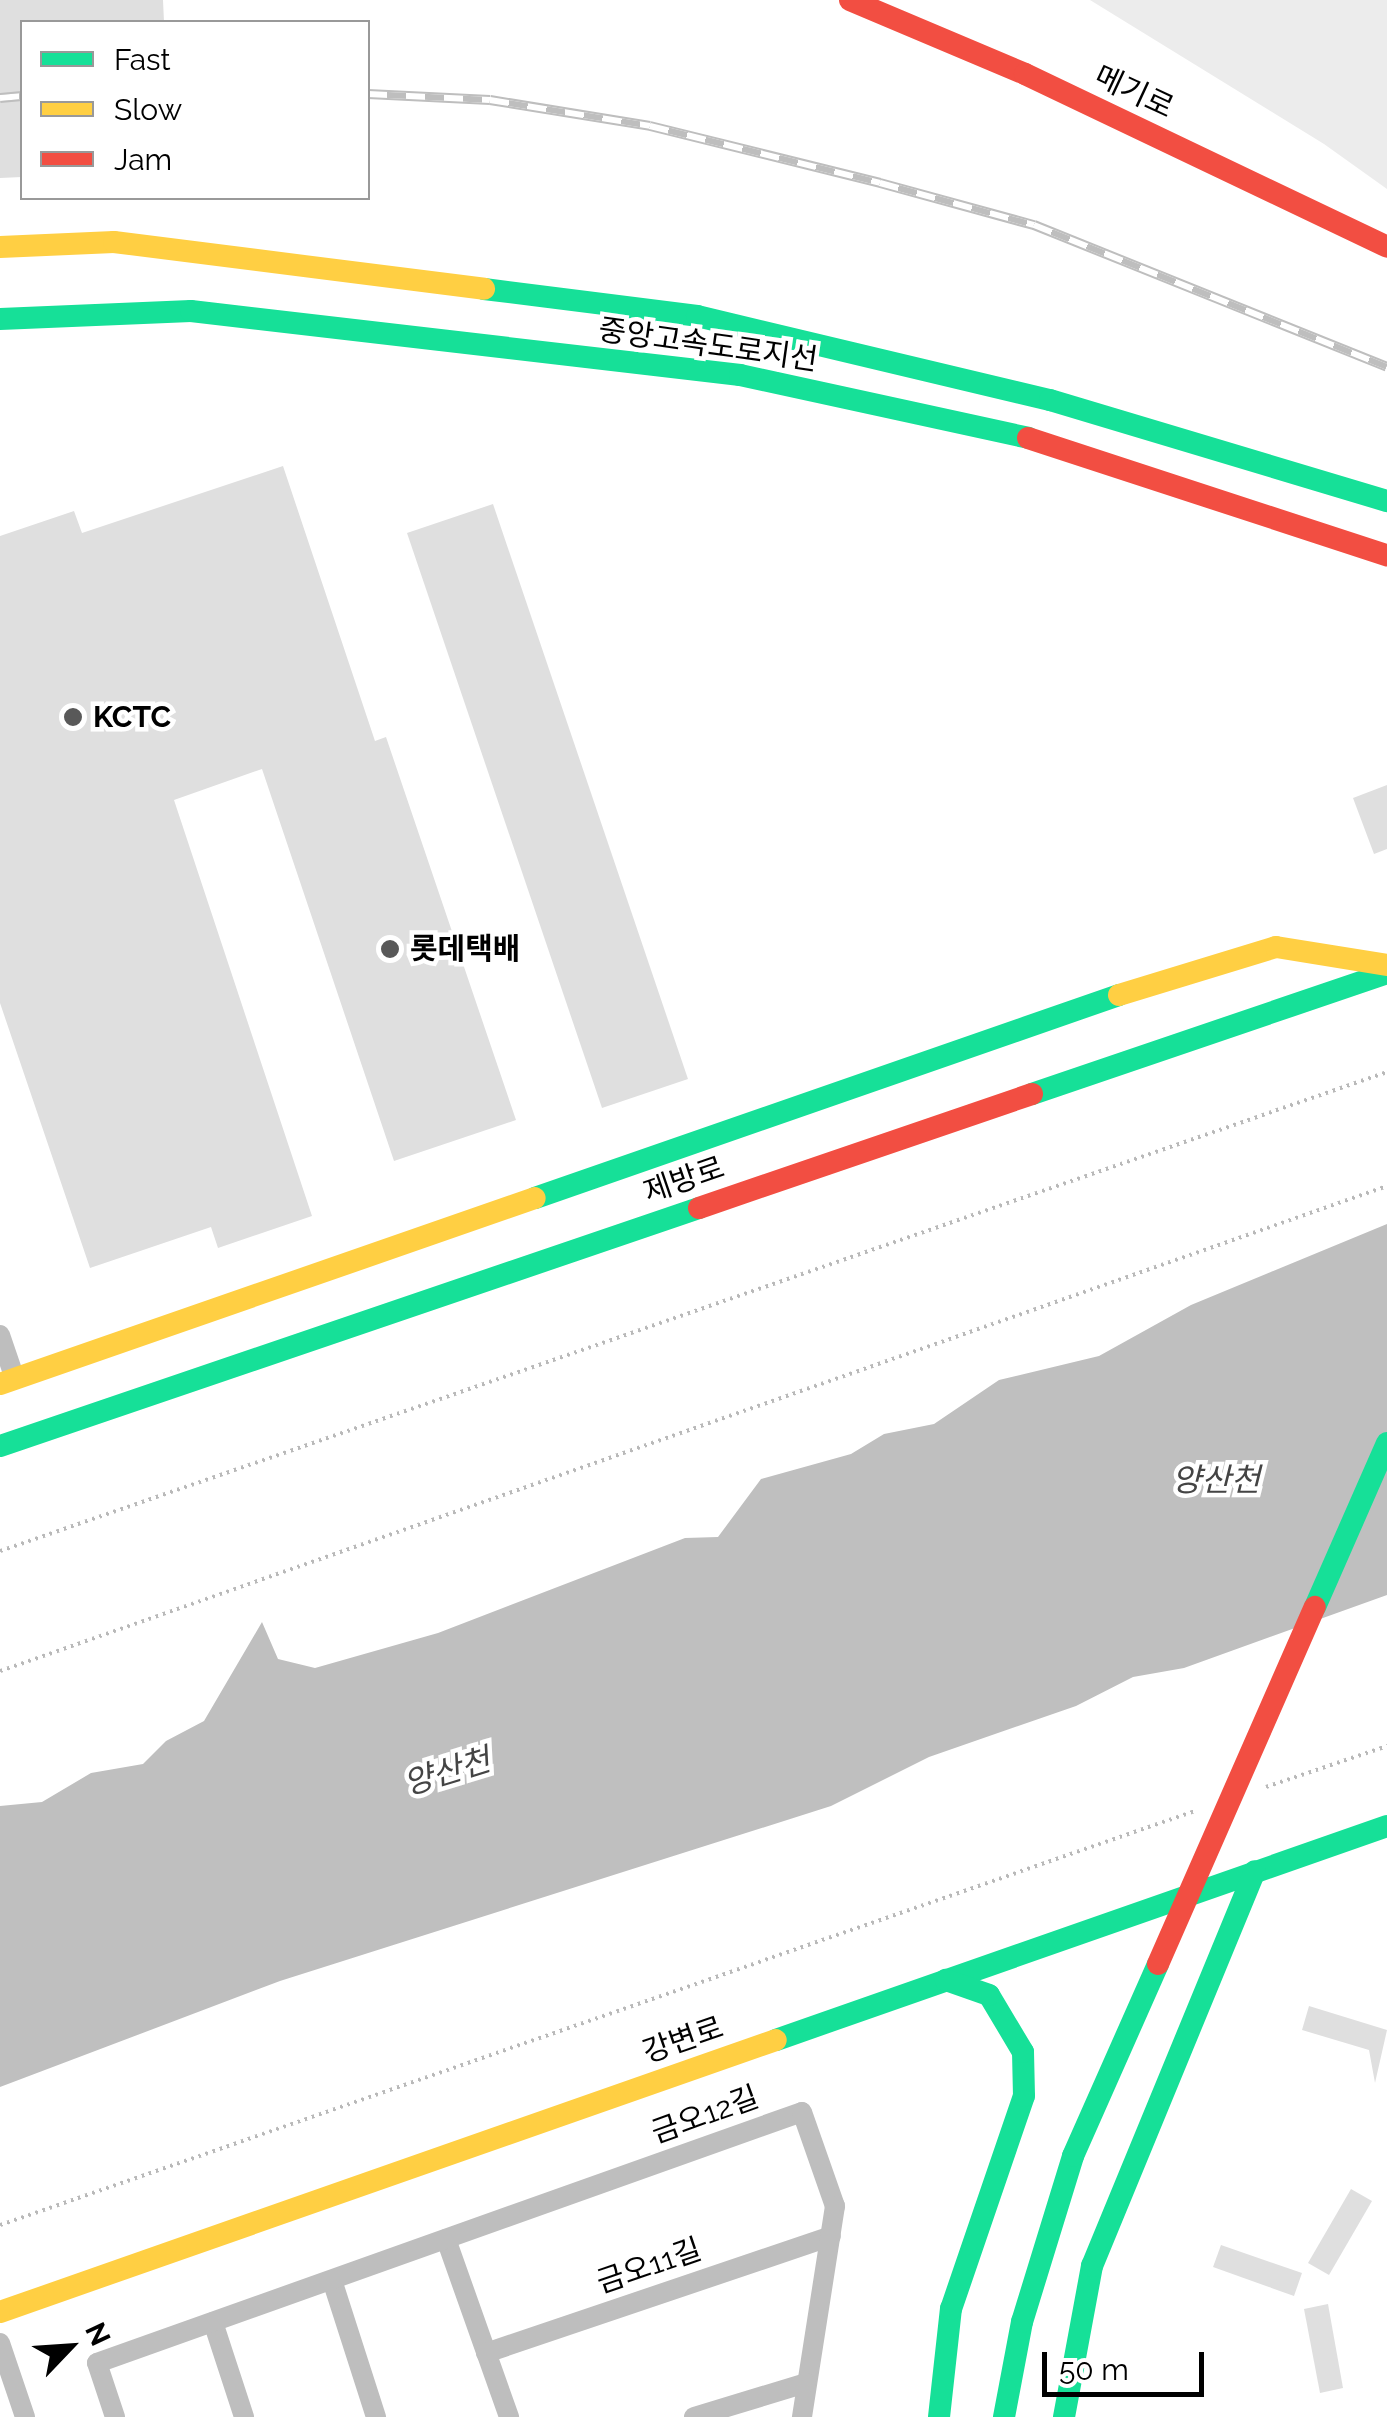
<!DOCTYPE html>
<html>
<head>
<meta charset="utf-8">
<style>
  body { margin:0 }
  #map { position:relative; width:1387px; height:2417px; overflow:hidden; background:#fff; font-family:Raleway,"Noto Sans KR",sans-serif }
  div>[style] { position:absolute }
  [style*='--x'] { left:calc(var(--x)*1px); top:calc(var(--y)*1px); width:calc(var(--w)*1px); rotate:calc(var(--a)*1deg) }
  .green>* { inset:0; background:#ececec }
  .water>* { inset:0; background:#bfbfbf }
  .building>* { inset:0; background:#dfdfdf }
  .path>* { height:4px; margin-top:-2px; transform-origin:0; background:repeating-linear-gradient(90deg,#b9b9b9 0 2.5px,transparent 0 7.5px) }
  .street>* { height:20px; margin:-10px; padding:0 10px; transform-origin:10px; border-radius:10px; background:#bebebe }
  .fast>* { height:22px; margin:-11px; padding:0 11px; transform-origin:11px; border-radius:11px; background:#16e098 }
  .slow>* { height:22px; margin:-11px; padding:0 11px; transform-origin:11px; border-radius:11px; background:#ffcf43 }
  .jam>* { height:22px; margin:-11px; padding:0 11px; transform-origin:11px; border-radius:11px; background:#f24e42 }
  .rail>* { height:10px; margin-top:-5px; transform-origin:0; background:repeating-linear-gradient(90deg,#fff 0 19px,#bebebe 0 38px); box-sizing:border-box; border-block:2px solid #bebebe }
  .dots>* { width:28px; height:28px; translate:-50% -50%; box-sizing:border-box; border:5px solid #fff; border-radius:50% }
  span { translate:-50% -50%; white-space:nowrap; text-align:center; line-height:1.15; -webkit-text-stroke:9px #fff; paint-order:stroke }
  .street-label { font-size:30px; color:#000 }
  .poi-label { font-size:30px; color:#000; font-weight:700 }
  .left { translate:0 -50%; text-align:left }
  .water-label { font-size:32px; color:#444; font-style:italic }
  .legend { position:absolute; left:20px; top:20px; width:350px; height:180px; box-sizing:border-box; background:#fff; border:2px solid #999; margin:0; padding:12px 18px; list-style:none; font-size:30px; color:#000 }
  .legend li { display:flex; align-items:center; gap:20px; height:50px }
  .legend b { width:50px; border:2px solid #999 }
  .north { position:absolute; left:20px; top:2297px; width:100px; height:100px; -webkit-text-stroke:8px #fff; paint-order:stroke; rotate:65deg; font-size:28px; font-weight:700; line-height:40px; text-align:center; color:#000 }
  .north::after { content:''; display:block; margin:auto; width:35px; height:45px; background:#000; clip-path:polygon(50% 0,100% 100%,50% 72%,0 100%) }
  .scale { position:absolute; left:1042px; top:2352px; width:162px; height:45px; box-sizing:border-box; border:5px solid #000; border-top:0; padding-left:12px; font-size:30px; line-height:35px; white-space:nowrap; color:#000; -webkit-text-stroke:8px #fff; paint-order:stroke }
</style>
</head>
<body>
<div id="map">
  <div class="green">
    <i style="clip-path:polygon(1090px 0,1387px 0,1387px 189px,1324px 144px)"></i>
  </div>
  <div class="water">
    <i style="clip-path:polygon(1387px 1224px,1387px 1595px,1184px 1668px,1133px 1677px,1076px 1706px,929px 1757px,831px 1806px,280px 1981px,0 2087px,0 1806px,42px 1802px,91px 1773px,143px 1764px,166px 1741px,204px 1721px,262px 1622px,278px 1659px,315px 1668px,438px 1633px,685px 1538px,718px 1537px,761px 1479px,851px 1454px,884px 1434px,934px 1424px,999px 1380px,1099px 1356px,1191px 1305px)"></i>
  </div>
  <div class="building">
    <i style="clip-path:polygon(0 0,163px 0,164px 22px,22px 22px,22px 177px,0 178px)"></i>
    <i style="clip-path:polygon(283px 466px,375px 741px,386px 737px,516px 1120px,394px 1161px,262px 769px,174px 800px,312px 1216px,218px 1248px,211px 1227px,90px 1268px,0 1003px,0 536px,74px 511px,82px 533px)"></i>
    <i style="clip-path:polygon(493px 504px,688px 1079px,602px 1108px,407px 533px)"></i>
    <i style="clip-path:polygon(1387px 785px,1387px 849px,1374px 854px,1353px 798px)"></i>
    <i style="clip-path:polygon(1309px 2006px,1387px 2030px,1375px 2083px,1369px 2050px,1302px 2030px)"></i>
    <i style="clip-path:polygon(1351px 2189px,1372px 2201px,1329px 2275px,1308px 2263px)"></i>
    <i style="clip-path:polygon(1221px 2245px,1302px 2273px,1294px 2296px,1213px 2267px)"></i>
    <i style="clip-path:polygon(1328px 2304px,1343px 2388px,1320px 2393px,1304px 2309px)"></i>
  </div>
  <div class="path">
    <i style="--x:0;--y:1551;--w:1467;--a:-19.05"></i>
    <i style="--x:0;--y:1671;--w:1469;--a:-19.27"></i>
    <i style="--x:1266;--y:1787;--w:128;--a:-18.7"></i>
    <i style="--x:0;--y:2225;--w:1265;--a:-19.11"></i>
  </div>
  <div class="street">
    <i style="--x:0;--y:1335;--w:46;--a:71.2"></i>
    <i style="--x:446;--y:2239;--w:189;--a:70.5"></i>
    <i style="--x:332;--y:2280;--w:144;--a:72.2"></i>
    <i style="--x:213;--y:2322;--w:100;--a:71.9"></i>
    <i style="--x:0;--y:2343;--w:78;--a:71.3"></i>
    <i style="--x:486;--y:2353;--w:364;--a:-18.7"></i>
    <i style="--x:115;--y:2417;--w:57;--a:-108.4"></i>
    <i style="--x:97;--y:2363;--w:748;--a:-19.6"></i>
    <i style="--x:802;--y:2112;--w:100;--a:70.7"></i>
    <i style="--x:835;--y:2206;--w:214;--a:98.9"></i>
    <i style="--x:694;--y:2417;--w:117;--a:-16.9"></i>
  </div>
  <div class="fast">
    <i style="--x:484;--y:289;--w:215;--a:7.2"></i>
    <i style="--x:697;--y:316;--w:363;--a:13.4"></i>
    <i style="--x:1050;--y:400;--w:352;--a:16.7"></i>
    <i style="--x:0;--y:319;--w:191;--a:-2.4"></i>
    <i style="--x:191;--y:311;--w:553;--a:6.65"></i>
    <i style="--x:740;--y:375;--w:295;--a:12.3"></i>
    <i style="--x:1032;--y:1094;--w:375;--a:-18.8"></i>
    <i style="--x:535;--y:1198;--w:618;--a:-19.17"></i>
    <i style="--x:0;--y:1446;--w:738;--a:-18.8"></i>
    <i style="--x:1315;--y:1607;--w:179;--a:-66.3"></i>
    <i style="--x:776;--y:2040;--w:647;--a:-19.3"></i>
    <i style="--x:939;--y:2417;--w:109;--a:-83.7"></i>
    <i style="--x:951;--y:2309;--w:225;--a:-71.1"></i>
    <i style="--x:1024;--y:2096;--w:44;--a:-91.3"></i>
    <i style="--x:1023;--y:2052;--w:66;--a:-120.8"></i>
    <i style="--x:989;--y:1995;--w:46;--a:-160.8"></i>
    <i style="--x:1004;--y:2417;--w:97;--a:-79.3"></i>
    <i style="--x:1022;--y:2322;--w:174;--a:-72.9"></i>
    <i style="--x:1073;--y:2156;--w:210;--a:-66.1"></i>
    <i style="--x:1064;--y:2417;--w:154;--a:-79.5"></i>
    <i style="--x:1092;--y:2266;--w:427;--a:-67.6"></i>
  </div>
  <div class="slow">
    <i style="--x:0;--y:247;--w:114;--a:-2.5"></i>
    <i style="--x:114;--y:242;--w:373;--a:7.2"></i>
    <i style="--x:1119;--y:995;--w:164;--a:-17"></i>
    <i style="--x:1276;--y:947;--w:112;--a:9.2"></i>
    <i style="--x:0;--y:1384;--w:566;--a:-19.17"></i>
    <i style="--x:0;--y:2312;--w:822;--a:-19.32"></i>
  </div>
  <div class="jam">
    <i style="--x:850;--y:0;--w:190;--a:22.9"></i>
    <i style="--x:1025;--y:74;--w:401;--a:25.5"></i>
    <i style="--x:1028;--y:438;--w:378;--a:18.1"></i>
    <i style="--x:699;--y:1208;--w:352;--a:-18.9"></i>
    <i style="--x:1158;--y:1964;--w:390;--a:-66.3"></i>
  </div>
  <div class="rail">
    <i style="--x:368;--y:94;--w:122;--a:2.8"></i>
    <i style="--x:490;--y:100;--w:162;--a:9.2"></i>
    <i style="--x:650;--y:126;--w:237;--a:13.9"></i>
    <i style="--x:880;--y:183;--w:160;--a:15.3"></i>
    <i style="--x:1034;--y:225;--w:380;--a:21.9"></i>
    <i style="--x:0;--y:98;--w:22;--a:-5"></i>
  </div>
  <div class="dots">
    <i style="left:73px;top:717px;background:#595959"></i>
    <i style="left:390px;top:949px;background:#595959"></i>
  </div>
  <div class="street-label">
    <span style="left:1134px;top:92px;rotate:25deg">메기로</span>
    <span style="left:708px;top:345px;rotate:8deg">중앙고속도로지선</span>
    <span style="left:684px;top:1180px;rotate:-19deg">제방로</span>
    <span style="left:683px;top:2040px;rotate:-19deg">강변로</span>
    <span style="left:705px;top:2115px;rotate:-20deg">금오12길</span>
    <span style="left:649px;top:2266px;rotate:-19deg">금오11길</span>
  </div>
  <div class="poi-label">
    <span class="left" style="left:93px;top:717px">KCTC</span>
    <span class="left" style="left:410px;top:949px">롯데택배</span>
  </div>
  <div class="water-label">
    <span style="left:1216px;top:1480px">양산천</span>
    <span style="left:447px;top:1772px;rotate:-17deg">양산천</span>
  </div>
  <ul class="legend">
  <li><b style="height:12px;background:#16e098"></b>Fast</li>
  <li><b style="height:12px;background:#ffcf43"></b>Slow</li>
  <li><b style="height:12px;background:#f24e42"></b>Jam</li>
  </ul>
  <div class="north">N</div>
  <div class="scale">50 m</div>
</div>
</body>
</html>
